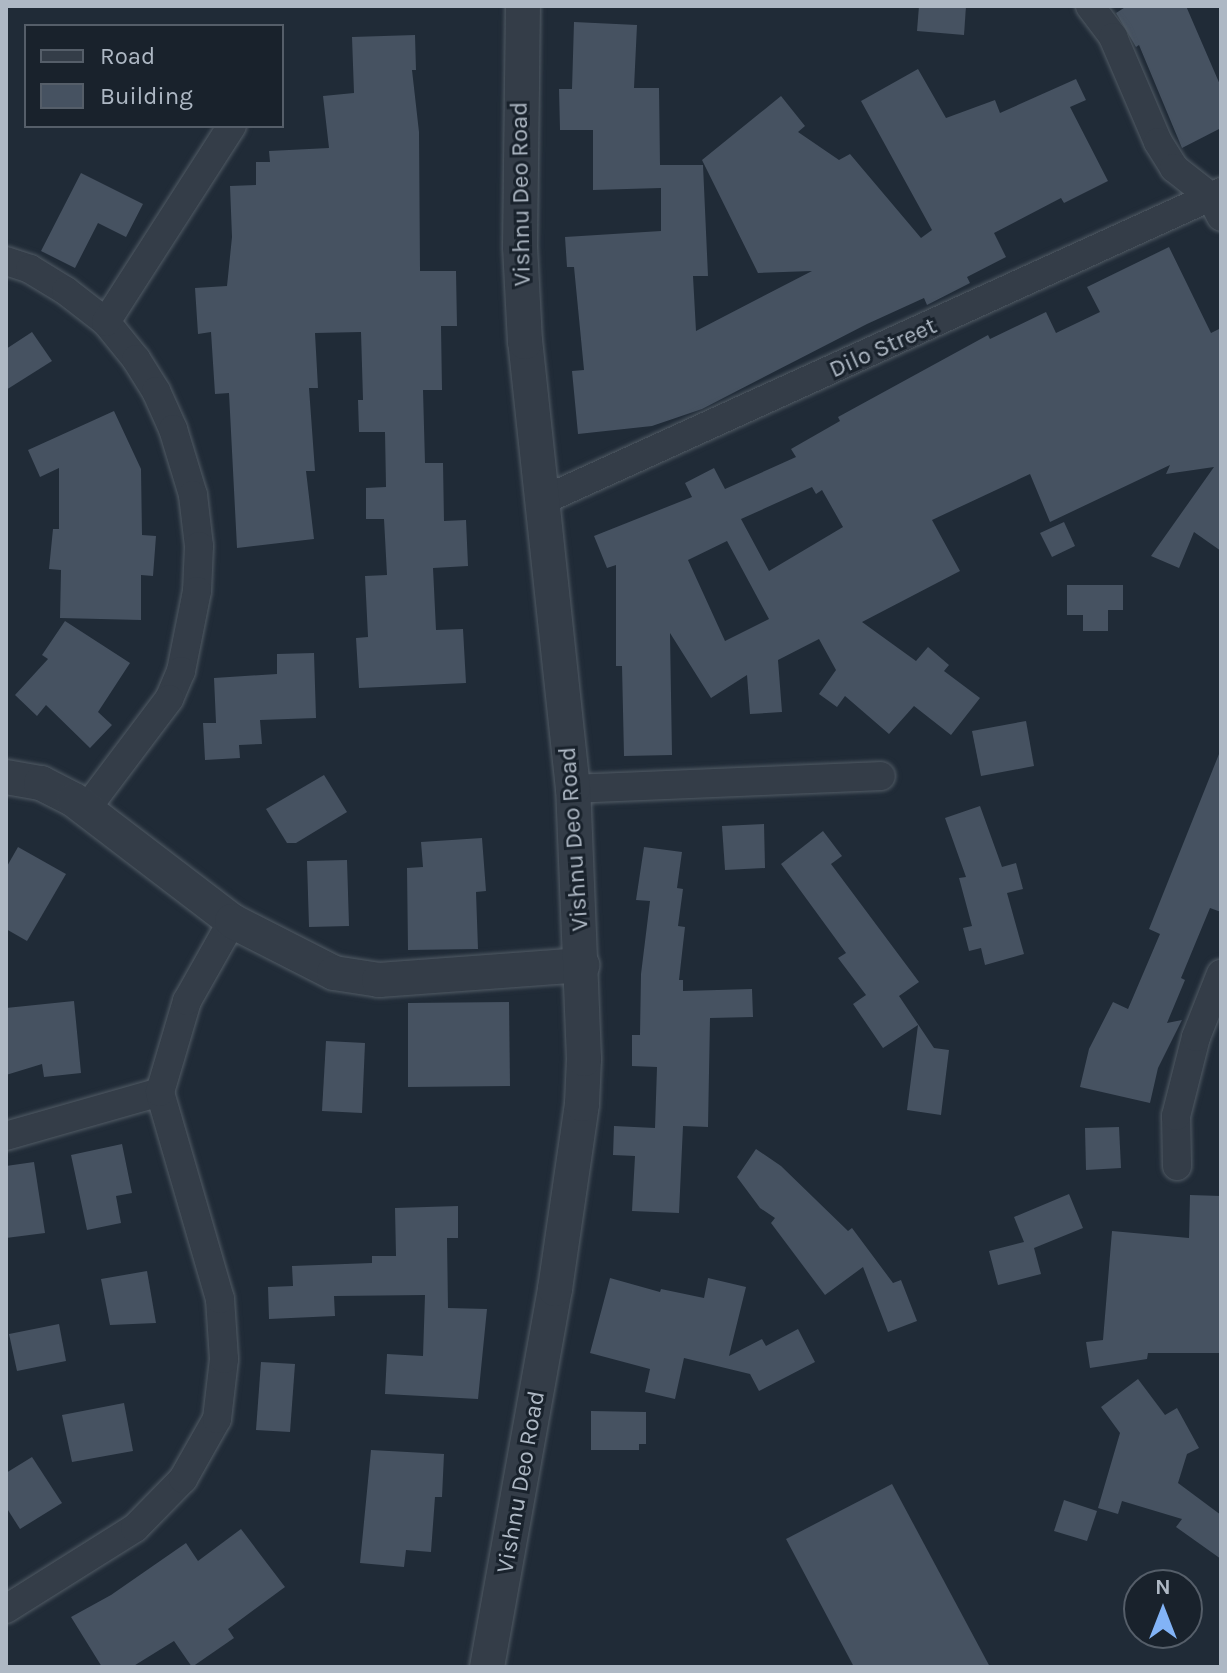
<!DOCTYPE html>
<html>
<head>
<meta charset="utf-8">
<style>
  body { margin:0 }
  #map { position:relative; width:1227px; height:1673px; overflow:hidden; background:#202b37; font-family:Karla,sans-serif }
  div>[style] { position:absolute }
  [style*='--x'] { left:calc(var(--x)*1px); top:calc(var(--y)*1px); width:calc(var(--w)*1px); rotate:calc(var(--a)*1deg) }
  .building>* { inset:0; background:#465261 }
  .roads { filter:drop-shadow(0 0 2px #515b65) drop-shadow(0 0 2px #515b65) }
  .minor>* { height:28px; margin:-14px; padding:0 14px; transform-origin:14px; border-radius:14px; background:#343d48 }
  .tertiary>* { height:34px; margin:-17px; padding:0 17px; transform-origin:17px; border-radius:17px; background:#343d48 }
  span { translate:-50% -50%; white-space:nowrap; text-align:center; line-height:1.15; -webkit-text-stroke:6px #19222c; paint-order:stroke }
  .street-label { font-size:24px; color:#aeb8c4 }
  .frame { position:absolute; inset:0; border:8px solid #aeb8c4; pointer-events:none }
  .legend { position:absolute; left:24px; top:24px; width:260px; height:104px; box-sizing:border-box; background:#19222c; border:2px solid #555e69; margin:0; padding:10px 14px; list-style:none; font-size:24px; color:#aeb8c4 }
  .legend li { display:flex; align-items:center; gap:16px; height:40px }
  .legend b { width:40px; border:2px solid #555e69 }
  .north { position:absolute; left:1123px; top:1569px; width:80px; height:80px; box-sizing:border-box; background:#19222c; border:2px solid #555e69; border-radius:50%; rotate:0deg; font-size:22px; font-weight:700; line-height:32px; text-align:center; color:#aeb8c4 }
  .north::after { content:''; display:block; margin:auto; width:28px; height:36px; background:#82b3f6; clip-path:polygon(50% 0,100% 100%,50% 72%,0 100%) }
</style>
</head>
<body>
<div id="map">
  <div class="building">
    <i style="clip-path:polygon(919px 6px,966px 6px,964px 35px,917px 31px)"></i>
    <i style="clip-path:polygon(1127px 6px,1186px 6px,1221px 87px,1221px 128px,1182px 148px,1139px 45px,1136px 47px,1116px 13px)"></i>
    <i style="clip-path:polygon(574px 22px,637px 25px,634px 88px,659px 88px,660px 165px,703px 165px,708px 276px,693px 276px,696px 331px,812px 271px,758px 273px,702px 160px,781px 96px,805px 126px,798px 132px,839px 160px,850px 154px,921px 238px,932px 230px,861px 101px,918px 69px,946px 118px,995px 100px,1000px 113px,1076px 79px,1086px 100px,1070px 107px,1108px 181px,1064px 203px,1061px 198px,994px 233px,1006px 257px,967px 277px,970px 283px,927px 305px,924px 298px,867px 324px,702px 409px,652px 426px,578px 434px,572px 371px,584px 370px,574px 267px,567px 267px,565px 237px,661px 231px,661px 188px,593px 190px,593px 130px,560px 130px,559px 89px,572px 89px)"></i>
    <i style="clip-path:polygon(415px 35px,416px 70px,412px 70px,419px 132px,420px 271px,456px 271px,457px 326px,441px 326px,442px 390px,423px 390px,425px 463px,443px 463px,444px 521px,466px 520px,468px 566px,433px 568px,436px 630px,463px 629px,466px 683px,359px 688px,356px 638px,368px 637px,365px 576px,387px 575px,384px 519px,366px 519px,366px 488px,386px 487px,385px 432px,359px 432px,358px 400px,363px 400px,361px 332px,315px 333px,318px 388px,309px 388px,315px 471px,306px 471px,314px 539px,237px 548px,229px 393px,215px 394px,211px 332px,198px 334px,195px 288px,227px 286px,232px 237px,230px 186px,256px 185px,256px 162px,270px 162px,269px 151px,329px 148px,323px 96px,354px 93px,352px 37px)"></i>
    <i style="clip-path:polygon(81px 173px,143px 204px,126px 237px,98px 223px,75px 268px,41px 251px)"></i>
    <i style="clip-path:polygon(evenodd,1169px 247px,1211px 333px,1221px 328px,1221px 551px,1194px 532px,1179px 568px,1151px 556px,1214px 467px,1166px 474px,1170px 465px,1050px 522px,1030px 474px,932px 520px,960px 571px,862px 622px,916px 661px,928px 647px,949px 665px,944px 671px,980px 698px,951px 735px,914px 706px,889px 734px,845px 696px,837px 707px,819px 694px,836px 670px,819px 639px,778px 660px,782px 712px,750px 714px,747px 675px,711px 698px,670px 633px,672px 755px,624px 756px,622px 666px,616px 666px,616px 565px,607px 568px,594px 536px,692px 497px,685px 483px,714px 468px,725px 489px,796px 457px,791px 449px,840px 421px,838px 417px,988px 335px,990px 339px,1046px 312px,1056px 333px,1100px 312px,1087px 287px,1169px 247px,812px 487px,816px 494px,822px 490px,843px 527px,769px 571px,741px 519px,812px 487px,1169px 247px,727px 541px,769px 619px,725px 641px,688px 560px,727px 541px)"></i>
    <i style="clip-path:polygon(32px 332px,52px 361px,6px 390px,6px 349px)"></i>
    <i style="clip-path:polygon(114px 411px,141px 469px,142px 535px,156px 536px,153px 576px,141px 575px,141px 620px,60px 618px,61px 570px,49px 569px,53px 529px,59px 529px,59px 468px,40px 477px,28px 450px)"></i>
    <i style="clip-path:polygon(1064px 522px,1075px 546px,1052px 557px,1040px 533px)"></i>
    <i style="clip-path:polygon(1067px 585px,1123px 585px,1123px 610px,1108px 610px,1108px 631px,1083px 631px,1083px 615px,1067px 615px)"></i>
    <i style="clip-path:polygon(65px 621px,130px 663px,98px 712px,112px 725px,90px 748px,46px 705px,37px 716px,15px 695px,48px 659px,42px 655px)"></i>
    <i style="clip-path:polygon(314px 653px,316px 718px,260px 720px,262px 744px,239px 745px,240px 758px,205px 760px,203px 723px,216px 723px,214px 678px,277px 674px,277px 654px)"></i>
    <i style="clip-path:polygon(1026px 721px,1034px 766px,981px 776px,972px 731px)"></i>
    <i style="clip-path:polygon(1219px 754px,1221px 912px,1210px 908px,1181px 978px,1185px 980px,1167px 1023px,1182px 1020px,1158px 1068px,1150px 1103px,1080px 1087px,1089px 1049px,1113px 1002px,1128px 1009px,1160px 934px,1149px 929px)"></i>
    <i style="clip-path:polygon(324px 775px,347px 812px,296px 843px,287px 843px,266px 809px)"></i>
    <i style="clip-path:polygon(980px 806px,1002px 867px,1016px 863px,1023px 889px,1007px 893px,1024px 954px,985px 965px,981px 948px,969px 951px,963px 928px,972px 926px,959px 878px,966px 877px,945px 818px)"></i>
    <i style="clip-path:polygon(764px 824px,765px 868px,725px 870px,722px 826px)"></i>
    <i style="clip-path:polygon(823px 831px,842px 856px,831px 864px,919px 982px,899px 996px,934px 1048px,949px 1050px,941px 1115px,907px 1110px,918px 1025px,883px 1048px,853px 1004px,866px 995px,838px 958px,846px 953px,781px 864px)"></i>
    <i style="clip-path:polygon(482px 838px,486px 891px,476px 892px,478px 949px,408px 950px,407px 868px,423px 867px,421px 842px)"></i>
    <i style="clip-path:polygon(18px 847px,66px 874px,27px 941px,6px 929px,6px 868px)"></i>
    <i style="clip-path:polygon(644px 847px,682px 852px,677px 888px,683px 889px,678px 926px,685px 927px,679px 980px,683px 980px,683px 991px,752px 989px,753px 1017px,710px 1018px,708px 1127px,683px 1126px,679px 1213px,632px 1211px,635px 1156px,613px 1155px,614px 1126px,655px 1128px,657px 1067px,632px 1066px,632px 1035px,640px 1035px,641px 974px,650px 901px,636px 900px)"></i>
    <i style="clip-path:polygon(347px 860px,349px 926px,309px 927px,307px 861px)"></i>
    <i style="clip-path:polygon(74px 1001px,81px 1073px,44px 1077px,42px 1064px,6px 1075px,6px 1008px)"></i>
    <i style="clip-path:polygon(509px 1002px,510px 1086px,408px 1087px,408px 1003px)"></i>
    <i style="clip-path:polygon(326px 1041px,365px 1043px,362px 1113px,322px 1111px)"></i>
    <i style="clip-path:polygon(1119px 1127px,1121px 1168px,1086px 1170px,1085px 1128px)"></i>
    <i style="clip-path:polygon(122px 1144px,132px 1193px,116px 1196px,121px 1223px,87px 1230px,71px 1155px)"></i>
    <i style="clip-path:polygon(756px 1149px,781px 1166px,848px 1231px,852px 1228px,893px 1283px,901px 1280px,917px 1321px,888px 1332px,863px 1267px,825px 1295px,771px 1223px,775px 1218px,760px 1208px,737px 1177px)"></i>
    <i style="clip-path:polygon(34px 1162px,45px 1233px,6px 1238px,6px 1166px)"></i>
    <i style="clip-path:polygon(1069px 1194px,1083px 1228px,1034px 1248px,1041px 1274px,998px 1285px,989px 1251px,1024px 1242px,1014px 1217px)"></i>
    <i style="clip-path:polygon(1190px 1195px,1221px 1196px,1221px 1353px,1148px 1353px,1147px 1359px,1090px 1368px,1086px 1342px,1103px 1340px,1112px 1231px,1189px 1238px)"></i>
    <i style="clip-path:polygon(458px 1206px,458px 1238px,447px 1238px,448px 1308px,487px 1309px,478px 1399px,385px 1394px,387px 1354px,423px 1356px,425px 1295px,334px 1296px,335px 1316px,269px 1319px,268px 1287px,293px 1286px,292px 1266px,372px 1263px,372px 1256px,396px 1256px,395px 1208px)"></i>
    <i style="clip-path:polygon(147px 1271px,156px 1323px,110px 1325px,101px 1279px)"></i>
    <i style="clip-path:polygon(610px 1278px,660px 1292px,661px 1289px,704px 1298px,708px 1278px,746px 1287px,729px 1356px,762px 1339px,766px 1346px,798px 1329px,815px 1362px,759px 1391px,750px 1374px,684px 1358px,675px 1399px,645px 1392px,650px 1369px,590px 1353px)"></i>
    <i style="clip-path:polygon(59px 1324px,66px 1361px,17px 1371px,9px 1334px)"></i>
    <i style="clip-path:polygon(261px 1362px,295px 1364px,290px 1432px,256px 1430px)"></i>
    <i style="clip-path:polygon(1138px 1379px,1165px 1415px,1177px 1408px,1199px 1448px,1187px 1454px,1178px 1483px,1221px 1515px,1221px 1559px,1176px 1527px,1182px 1519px,1122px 1501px,1118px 1514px,1098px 1508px,1120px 1433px,1101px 1407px)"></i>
    <i style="clip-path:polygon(124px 1403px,133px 1451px,72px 1462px,62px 1415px)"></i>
    <i style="clip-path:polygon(591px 1411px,646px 1412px,646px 1444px,639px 1444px,639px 1450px,591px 1450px)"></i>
    <i style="clip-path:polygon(371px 1450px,444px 1454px,442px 1497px,435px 1497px,431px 1552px,406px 1550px,404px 1567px,360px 1563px)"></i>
    <i style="clip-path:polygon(32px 1457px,62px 1503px,20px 1529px,6px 1507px,6px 1473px)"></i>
    <i style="clip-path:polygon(892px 1484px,990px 1667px,854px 1667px,786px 1539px)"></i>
    <i style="clip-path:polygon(1064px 1500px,1097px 1511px,1087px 1541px,1054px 1531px)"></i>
    <i style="clip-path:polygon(241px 1529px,285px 1587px,228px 1629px,234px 1638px,192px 1667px,174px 1641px,132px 1667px,102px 1667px,71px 1617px,111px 1595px,186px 1543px,198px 1561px)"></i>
  </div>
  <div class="roads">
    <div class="minor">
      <i style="--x:1090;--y:6;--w:39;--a:53"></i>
      <i style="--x:1113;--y:37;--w:114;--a:66.8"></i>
      <i style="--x:1158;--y:142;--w:31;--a:58"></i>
      <i style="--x:1174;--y:168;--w:47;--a:38.1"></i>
      <i style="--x:1211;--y:197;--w:22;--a:63"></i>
      <i style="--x:6;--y:261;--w:25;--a:18"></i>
      <i style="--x:30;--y:269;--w:42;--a:31.4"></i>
      <i style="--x:66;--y:291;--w:51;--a:37.8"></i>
      <i style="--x:106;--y:322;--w:48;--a:51"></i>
      <i style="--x:136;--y:359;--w:38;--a:58"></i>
      <i style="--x:156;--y:391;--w:42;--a:65.9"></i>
      <i style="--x:173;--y:429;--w:69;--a:73.1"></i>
      <i style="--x:193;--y:495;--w:51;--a:83.3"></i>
      <i style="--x:199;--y:546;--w:45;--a:92.5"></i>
      <i style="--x:197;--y:591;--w:82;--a:101.3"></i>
      <i style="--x:181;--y:671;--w:30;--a:113"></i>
      <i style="--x:169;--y:699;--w:138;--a:127"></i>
      <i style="--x:106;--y:322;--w:233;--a:-57.3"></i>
      <i style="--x:544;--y:500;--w:744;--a:-24.46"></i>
      <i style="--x:573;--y:789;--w:308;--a:-2.4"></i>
      <i style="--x:6;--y:1136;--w:160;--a:-15.9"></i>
      <i style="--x:1177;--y:1166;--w:50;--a:-91.1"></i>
      <i style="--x:1176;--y:1116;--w:81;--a:-75.8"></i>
      <i style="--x:1196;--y:1037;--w:68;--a:-68.4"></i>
      <i style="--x:6;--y:1609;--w:152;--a:-32.1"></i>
      <i style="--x:135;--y:1528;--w:69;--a:-45.6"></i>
      <i style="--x:183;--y:1479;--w:69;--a:-60.5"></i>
      <i style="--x:217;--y:1419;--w:60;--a:-83.3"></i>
      <i style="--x:224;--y:1359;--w:60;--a:-93.8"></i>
      <i style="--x:220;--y:1299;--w:216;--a:-106.2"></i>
      <i style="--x:160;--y:1092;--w:95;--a:-73.5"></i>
      <i style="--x:187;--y:1001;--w:92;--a:-60.6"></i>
    </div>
    <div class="tertiary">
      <i style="--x:6;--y:777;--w:36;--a:10"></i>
      <i style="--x:41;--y:783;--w:37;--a:27"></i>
      <i style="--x:74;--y:800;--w:199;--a:37.4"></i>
      <i style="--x:232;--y:921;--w:114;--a:27"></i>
      <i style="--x:334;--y:973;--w:46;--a:8.8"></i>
      <i style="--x:379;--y:980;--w:204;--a:-4.2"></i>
      <i style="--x:487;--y:1667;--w:384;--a:-79.8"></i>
      <i style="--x:555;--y:1289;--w:187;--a:-81.7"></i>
      <i style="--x:582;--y:1104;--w:45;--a:-87.5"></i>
      <i style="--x:584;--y:1059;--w:270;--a:-92.3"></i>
      <i style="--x:573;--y:789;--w:450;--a:-96.1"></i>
      <i style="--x:525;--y:342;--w:95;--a:-93"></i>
      <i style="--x:520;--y:247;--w:241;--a:-89.3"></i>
    </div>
  </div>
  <div class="street-label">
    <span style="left:521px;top:194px;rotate:-91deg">Vishnu Deo Road</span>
    <span style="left:883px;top:348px;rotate:-24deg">Dilo Street</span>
    <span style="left:574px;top:839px;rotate:-94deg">Vishnu Deo Road</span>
    <span style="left:521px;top:1482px;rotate:-80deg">Vishnu Deo Road</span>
  </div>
  <div class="frame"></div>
  <ul class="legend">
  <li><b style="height:10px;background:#343d48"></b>Road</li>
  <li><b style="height:22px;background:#465261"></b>Building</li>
  </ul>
  <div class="north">N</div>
</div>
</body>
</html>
